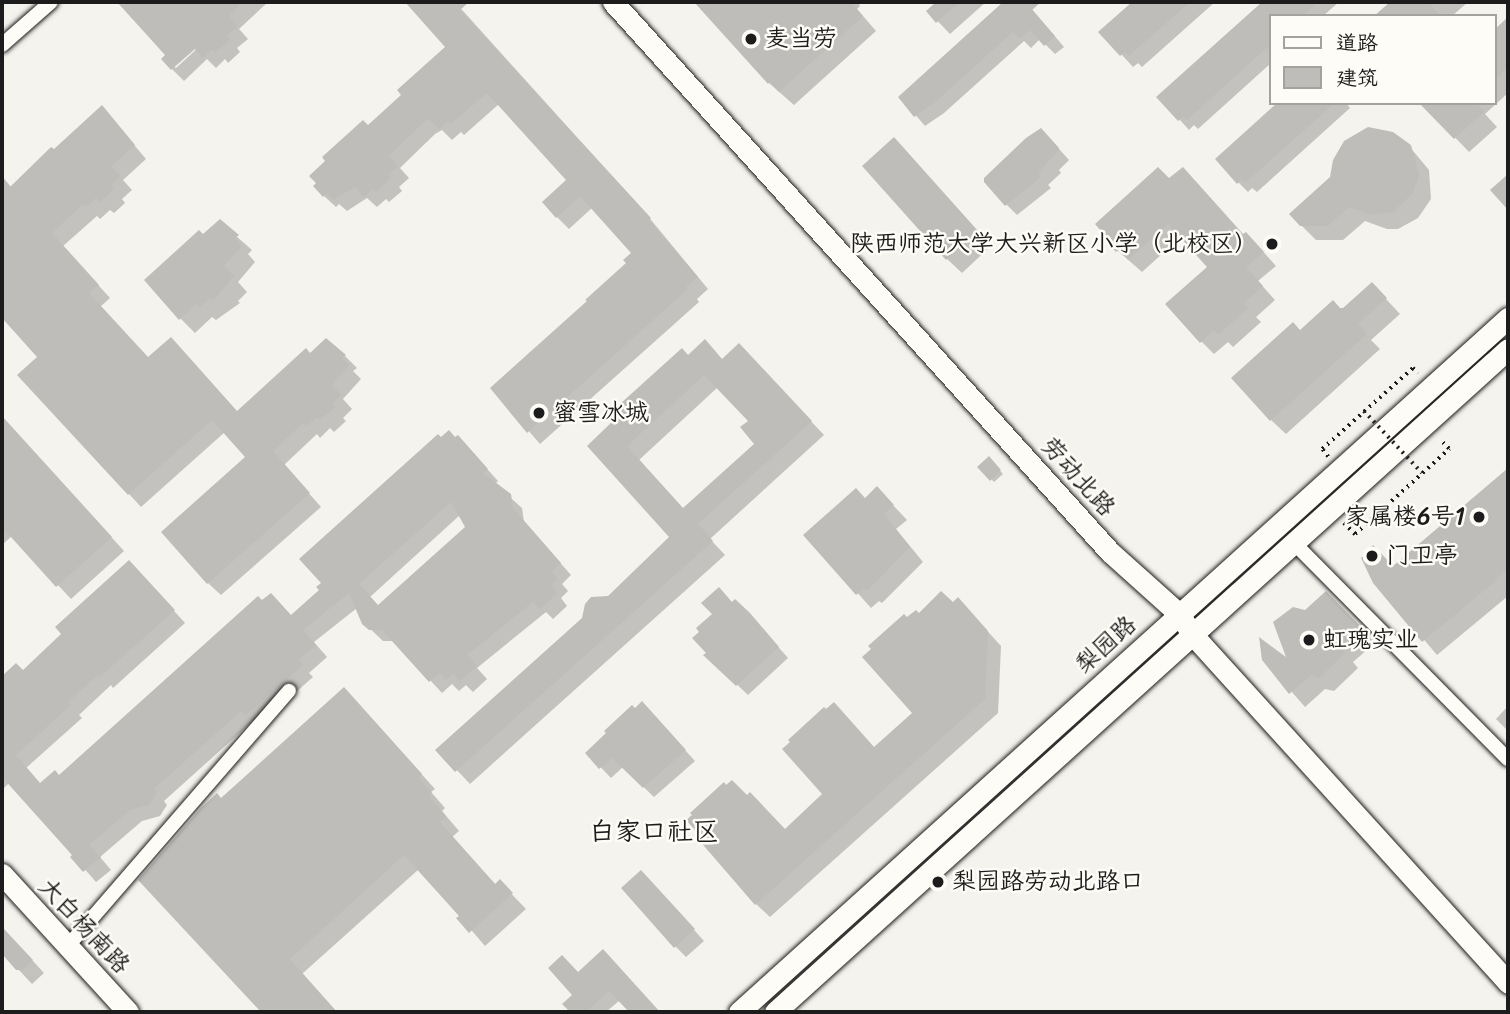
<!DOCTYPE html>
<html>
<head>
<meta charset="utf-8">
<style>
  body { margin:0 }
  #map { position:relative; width:1510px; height:1014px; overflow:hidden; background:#f4f3ee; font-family:Sriracha,"LXGW WenKai TC",sans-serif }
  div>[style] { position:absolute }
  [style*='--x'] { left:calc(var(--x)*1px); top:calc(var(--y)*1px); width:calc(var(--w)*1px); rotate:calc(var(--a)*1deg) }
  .shadow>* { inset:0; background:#0003 }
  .building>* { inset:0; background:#bebdba }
  .path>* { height:3.5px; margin-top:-1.75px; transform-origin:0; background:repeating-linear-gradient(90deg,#1c1c1c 0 2px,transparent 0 7px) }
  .roads { filter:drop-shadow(0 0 2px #1c1c1c) drop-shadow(0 0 2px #1c1c1c) }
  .street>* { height:14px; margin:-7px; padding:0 7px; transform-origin:7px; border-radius:7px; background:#fdfcf7 }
  .secondary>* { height:21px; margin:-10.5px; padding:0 10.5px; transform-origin:10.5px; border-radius:10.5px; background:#fdfcf7 }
  .path-bridge>* { height:3.5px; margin-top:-1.75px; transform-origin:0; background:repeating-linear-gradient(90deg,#1c1c1c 0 2px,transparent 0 7px) }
  .dots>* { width:19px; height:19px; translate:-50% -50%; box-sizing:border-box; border:4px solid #fdfcf7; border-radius:50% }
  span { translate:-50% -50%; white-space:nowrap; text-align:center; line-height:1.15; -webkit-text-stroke:5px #fdfcf7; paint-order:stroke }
  .poi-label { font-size:24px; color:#1c1c1c }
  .left { translate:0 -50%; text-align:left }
  .right { translate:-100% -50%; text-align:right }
  .street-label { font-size:24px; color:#1c1c1c }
  .neighbourhood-label { font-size:26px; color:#1c1c1c }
  .frame { position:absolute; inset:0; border:4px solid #1c1c1c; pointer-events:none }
  .legend { position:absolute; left:1269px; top:14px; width:228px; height:91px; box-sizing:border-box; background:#fdfcf7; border:2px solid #a3a29f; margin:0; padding:9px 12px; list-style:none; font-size:21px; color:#1c1c1c }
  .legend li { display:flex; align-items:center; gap:14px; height:35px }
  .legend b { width:35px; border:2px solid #a3a29f }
</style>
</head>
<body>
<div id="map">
  <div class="shadow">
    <i style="clip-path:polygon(evenodd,128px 2px,268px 2px,239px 29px,248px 39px,237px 48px,240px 52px,228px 63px,225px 59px,216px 68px,207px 59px,184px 81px,172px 69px,167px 55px,124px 7px,128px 2px,200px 41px,202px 44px,176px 68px,173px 66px,200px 41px)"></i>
    <i style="clip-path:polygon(407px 2px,455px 2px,647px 215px,708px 289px,697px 299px,699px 302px,540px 444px,492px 388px,589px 301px,628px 263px,633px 253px,593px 207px,569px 229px,557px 217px,569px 181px,499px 104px,464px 135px,461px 132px,452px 140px,442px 130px,435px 134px,400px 168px,409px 178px,399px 187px,402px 191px,389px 202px,386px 199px,377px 207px,367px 198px,347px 211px,339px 204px,336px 207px,324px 196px,368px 127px,403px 95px,448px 47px)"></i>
    <i style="clip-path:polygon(696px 2px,858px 2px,860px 6px,857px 9px,876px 31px,794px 105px,769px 83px)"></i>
    <i style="clip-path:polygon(939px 2px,986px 2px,950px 34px,928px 11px)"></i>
    <i style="clip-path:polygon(1006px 2px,1026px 2px,1064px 47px,1055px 54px,1040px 39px,1031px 48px,1024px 41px,944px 113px,925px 126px,900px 97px)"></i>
    <i style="clip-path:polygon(1135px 2px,1215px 2px,1142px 67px,1138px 63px,1133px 67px,1101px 32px)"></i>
    <i style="clip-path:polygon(1265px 2px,1339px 2px,1323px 16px,1270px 16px,1270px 64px,1198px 129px,1194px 125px,1189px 130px,1159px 97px)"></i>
    <i style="clip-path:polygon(1393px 2px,1468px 2px,1452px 16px,1378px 16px)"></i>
    <i style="clip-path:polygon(1508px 19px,1508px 93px,1485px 114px,1497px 127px,1469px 152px,1422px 103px,1494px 103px,1494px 32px)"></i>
    <i style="clip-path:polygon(1280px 103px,1346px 103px,1350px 108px,1257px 192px,1252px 188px,1248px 192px,1238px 182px)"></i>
    <i style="clip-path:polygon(102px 107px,146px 159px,123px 180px,132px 190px,122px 199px,125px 203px,114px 213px,110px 210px,100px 219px,97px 216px,63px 246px,110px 298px,100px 307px,149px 359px,238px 413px,310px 355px,335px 346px,357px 368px,353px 371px,361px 379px,343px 399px,352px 409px,343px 418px,346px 421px,334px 432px,330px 428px,320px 438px,317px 434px,284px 465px,321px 507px,221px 595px,208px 583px,247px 457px,225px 432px,141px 507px,20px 375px,39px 357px,2px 315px,2px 176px,12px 188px)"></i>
    <i style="clip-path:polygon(1052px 141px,1069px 160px,1059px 170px,1061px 173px,1048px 185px,1051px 188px,1017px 215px,1006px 204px)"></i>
    <i style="clip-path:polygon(1409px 146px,1429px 170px,1431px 199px,1418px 218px,1398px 229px,1387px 229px,1365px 221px,1343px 240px,1316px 240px,1301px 225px,1331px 178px)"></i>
    <i style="clip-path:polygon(908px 154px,991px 246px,962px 273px,947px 259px)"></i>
    <i style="clip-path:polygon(1158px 170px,1259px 247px,1276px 266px,1258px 281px,1275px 300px,1256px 317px,1261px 322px,1233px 347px,1228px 342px,1214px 354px,1201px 341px,1210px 267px,1182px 236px,1142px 272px,1117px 250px)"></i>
    <i style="clip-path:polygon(220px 222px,252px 250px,248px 254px,255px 262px,238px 282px,247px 292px,238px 301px,240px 303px,216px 320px,212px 317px,195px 333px,180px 318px,203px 236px)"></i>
    <i style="clip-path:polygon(1372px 284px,1400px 314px,1371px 340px,1380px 349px,1286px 434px,1271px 420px,1300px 332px,1344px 310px)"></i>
    <i style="clip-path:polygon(evenodd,688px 357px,723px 361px,752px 359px,824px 435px,710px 539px,725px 555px,470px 784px,438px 750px,609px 598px,672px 537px,589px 446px,688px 357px,718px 387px,750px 421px,757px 444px,684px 510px,639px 460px,718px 387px)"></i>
    <i style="clip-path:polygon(2px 417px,124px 551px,71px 599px,12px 536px,2px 545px)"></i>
    <i style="clip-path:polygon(evenodd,469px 449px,498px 481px,495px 484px,522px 508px,524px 522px,571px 575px,562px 584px,568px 591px,561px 598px,567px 606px,553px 619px,546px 612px,477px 668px,487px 679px,473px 692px,466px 685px,459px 691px,452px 684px,442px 693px,394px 641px,383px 641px,364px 623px,357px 608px,314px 642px,327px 657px,309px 673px,313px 677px,258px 726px,253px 721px,164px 801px,167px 805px,160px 816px,142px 821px,100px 857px,111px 870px,96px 882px,9px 783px,2px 790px,2px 678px,16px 665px,23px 672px,141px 574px,185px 623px,113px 688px,111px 685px,79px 715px,82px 718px,26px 768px,41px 785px,59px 777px,291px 617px,469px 449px,460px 515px,467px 527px,379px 607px,370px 597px,460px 515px)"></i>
    <i style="clip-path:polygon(989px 459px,1003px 474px,994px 482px,980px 467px)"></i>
    <i style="clip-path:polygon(1508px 471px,1508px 596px,1437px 655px,1375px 582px)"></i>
    <i style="clip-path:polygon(865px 500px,891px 503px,907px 520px,896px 529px,923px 562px,882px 603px,879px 601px,871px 608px,806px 535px)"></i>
    <i style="clip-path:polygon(1326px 593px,1375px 643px,1353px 662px,1358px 668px,1334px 691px,1325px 689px,1305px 707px,1263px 659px,1289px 662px,1305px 612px)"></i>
    <i style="clip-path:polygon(732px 604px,760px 626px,788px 658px,748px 695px,706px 655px)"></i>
    <i style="clip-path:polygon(953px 604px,971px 613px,1001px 646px,998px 713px,770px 917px,756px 904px,785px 831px,915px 713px,873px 649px,907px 620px)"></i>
    <i style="clip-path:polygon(358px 704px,435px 789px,431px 792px,445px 808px,442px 811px,459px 831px,452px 837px,496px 885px,500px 882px,526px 909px,485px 946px,419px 869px,302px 974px,337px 1012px,262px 1012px,140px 880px,222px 800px)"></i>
    <i style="clip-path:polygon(1508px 706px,1508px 731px,1496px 719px)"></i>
    <i style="clip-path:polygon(652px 714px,695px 761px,654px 797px,623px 767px,611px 778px,587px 753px)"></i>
    <i style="clip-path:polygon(652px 883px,704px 941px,686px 957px,675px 946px)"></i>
    <i style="clip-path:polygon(2px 927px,44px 973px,32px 984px,5px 955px,2px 958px)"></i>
    <i style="clip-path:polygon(613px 961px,659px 1012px,631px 1012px,620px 1000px,606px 1012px,572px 1012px,565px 1004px,575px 995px,578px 974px)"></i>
  </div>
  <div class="building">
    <i style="clip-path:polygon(117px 2px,242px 2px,229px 16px,238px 26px,227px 36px,230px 39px,216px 52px,212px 49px,203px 58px,195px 49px,171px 70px,161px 59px,165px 55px)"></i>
    <i style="clip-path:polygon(405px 2px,469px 2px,460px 10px,651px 218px,649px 220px,698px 277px,686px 287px,688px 289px,527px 433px,490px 388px,587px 301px,585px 300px,626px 263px,623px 260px,631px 253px,580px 196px,556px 218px,542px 202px,566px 180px,487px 93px,451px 124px,448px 121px,439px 129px,429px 119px,424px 122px,389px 156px,398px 166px,388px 175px,391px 178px,376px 192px,373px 189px,364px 197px,355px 187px,333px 200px,327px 193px,323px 197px,313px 186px,316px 183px,309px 176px,325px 161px,322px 157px,363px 120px,368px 125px,401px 95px,397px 90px,445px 47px)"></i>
    <i style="clip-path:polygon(694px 2px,851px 2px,863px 16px,779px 92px,770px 82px,768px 84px)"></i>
    <i style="clip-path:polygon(936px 2px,960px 2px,936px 23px,926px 11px)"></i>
    <i style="clip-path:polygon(1003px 2px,1041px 2px,1032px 10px,1055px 36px,1044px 46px,1030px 30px,1019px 39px,1013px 32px,934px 103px,914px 117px,898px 97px)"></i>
    <i style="clip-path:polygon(1132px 2px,1190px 2px,1129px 56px,1125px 52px,1120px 56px,1098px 32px)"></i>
    <i style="clip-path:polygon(1262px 2px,1318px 2px,1303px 16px,1270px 16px,1270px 45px,1187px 120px,1183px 117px,1178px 121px,1156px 97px)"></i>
    <i style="clip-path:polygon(1390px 2px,1428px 2px,1440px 16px,1374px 16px)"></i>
    <i style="clip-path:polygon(1508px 17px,1508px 67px,1494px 80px,1494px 30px)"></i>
    <i style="clip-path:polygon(1277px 103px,1335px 103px,1245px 183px,1242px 179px,1237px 184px,1215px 159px)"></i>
    <i style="clip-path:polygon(1419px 103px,1476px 103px,1484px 112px,1454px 139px)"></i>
    <i style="clip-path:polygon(102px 105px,135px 145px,111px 166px,121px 176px,111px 185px,114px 189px,100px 202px,96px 198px,86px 207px,83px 204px,52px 233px,99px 285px,89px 293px,148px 357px,171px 337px,237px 411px,306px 348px,310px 353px,326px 338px,346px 355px,342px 358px,349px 365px,332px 385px,341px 395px,332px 404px,335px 407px,320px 420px,317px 417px,307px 426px,303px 423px,273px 451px,310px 493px,207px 584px,161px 532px,245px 457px,212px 420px,128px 495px,17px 375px,37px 357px,2px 318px,2px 178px,10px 187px,51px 147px,54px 149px)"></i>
    <i style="clip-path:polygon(1368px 127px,1393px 132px,1411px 145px,1419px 175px,1413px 193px,1393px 212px,1371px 215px,1349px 207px,1328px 226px,1300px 226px,1289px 214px,1330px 177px,1333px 160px,1344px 141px)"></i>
    <i style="clip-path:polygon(1041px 128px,1059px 148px,1058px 151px,1038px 173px,1041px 177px,1005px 206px,984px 182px,984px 178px,1026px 138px)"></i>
    <i style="clip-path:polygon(894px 137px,978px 231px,946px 260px,862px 166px)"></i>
    <i style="clip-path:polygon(1158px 167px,1169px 178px,1183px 167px,1243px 234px,1246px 232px,1264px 252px,1246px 267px,1263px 286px,1244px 303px,1249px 308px,1218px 335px,1214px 330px,1200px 343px,1165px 304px,1207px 267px,1168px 224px,1128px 260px,1119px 249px,1116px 252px,1106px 241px,1108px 239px,1095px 224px)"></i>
    <i style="clip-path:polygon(1508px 174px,1508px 210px,1490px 190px)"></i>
    <i style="clip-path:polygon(220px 219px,239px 235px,235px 238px,242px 246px,224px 266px,234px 276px,213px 301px,210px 298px,200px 307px,197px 303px,179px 320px,144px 280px,199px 230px,203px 234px)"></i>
    <i style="clip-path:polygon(1372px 282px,1387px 298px,1358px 324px,1367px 334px,1270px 421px,1231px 378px,1293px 322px,1300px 330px,1333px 300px,1340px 308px,1343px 308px)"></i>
    <i style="clip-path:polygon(evenodd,705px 339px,722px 359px,739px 343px,812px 421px,698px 524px,713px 541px,455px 772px,435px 750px,582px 618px,585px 604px,591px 597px,608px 596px,669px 537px,587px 446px,615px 419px,610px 413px,682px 348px,688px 355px,705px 339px,704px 375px,748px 421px,740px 427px,754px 444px,683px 508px,627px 446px,704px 375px)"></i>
    <i style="clip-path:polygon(2px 416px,112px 537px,56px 587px,2px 527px)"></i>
    <i style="clip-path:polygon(evenodd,449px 430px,455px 437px,458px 435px,488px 469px,483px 473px,511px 494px,513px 508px,561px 563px,552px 571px,558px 579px,551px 585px,557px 594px,540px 609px,533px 602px,467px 655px,477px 666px,460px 681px,453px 674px,446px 680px,440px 673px,429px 682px,382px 630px,369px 630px,362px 624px,349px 593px,303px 630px,316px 645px,299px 660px,303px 665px,245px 716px,241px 711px,154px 789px,157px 792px,149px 805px,130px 810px,89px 845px,101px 857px,83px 872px,70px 857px,72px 855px,2px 777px,2px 676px,16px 663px,23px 670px,61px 634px,55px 627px,129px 560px,175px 610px,100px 677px,98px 675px,68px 702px,71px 705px,16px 755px,40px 783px,55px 770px,59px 775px,258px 596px,262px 600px,271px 593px,291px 615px,319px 590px,316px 587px,321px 583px,299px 559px,438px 434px,441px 437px,449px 430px,451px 502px,465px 527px,378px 605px,359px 584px,451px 502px)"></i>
    <i style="clip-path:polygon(989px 456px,1001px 470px,990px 481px,977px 467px)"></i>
    <i style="clip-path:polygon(1508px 468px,1508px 567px,1491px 585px,1422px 642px,1373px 583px,1361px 558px,1373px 545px,1393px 566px)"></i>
    <i style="clip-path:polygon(877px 486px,894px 505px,884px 514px,910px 547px,867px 591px,864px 588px,856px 595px,803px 535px,856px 488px,865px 498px)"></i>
    <i style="clip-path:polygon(719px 587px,732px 602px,735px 599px,750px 613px,779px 647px,736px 686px,703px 655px,706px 653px,692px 638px,699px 632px,696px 628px,712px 614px,701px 603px)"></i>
    <i style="clip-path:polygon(941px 591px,953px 602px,958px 597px,988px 631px,985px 699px,755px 905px,698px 839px,701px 837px,686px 820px,692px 815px,690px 813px,724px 782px,726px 785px,732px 780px,747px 795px,750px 792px,785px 829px,822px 794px,782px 749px,790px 742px,788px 740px,824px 707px,826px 709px,834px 702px,874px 747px,912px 713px,862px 657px,871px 649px,868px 646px,904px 614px,907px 617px,916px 610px,919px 613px)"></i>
    <i style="clip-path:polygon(1326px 591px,1362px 628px,1340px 646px,1345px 653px,1319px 678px,1311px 675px,1289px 694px,1262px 660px,1259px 637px,1286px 657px,1273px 622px,1293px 607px,1305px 610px)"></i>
    <i style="clip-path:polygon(344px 687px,422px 774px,418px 777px,432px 793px,429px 796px,446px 816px,440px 822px,495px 884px,500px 879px,513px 893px,469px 933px,456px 918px,459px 916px,404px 855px,290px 959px,337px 1012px,261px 1012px,138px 880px,201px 808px,217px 793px,221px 798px)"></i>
    <i style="clip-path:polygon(642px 701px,686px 750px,643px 788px,612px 758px,599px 769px,585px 753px,606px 733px,604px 731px,632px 705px,635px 708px)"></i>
    <i style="clip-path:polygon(641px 870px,695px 929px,674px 948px,621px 888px)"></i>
    <i style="clip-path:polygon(2px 927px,33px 960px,22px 970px,16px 970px,2px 954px)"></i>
    <i style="clip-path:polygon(603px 949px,660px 1012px,629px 1012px,609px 991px,586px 1012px,570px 1012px,562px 1004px,572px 995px,548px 968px,562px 955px,578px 972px)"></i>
  </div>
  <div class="path">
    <i style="--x:1328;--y:457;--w:10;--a:-127"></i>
    <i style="--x:1322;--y:449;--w:122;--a:-41.7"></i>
    <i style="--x:1413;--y:368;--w:7;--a:45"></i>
    <i style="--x:1344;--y:523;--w:16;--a:45"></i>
    <i style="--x:1355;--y:534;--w:127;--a:-42.1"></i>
    <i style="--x:1449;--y:449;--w:14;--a:-135"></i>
  </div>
  <div class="roads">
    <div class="street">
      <i style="--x:2;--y:45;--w:65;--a:-41.3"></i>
      <i style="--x:1294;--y:543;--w:304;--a:45.3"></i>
      <i style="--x:67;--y:947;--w:339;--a:-49.1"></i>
    </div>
    <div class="secondary">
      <i style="--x:613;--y:2;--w:741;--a:47.9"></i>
      <i style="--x:1110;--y:552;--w:93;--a:41.9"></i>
      <i style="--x:1179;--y:614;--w:24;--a:57"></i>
      <i style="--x:1192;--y:634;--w:471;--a:47.8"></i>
      <i style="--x:2;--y:874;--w:187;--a:47.6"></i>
      <i style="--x:739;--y:1012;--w:1036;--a:-42.07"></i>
      <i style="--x:775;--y:1012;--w:988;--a:-42.13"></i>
    </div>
  </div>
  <div class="path-bridge">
    <i style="--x:1364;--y:411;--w:85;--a:46.9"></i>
  </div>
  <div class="dots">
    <i style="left:751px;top:39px;background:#1c1c1c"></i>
    <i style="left:1272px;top:244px;background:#1c1c1c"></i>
    <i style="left:539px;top:413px;background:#1c1c1c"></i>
    <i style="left:1479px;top:517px;background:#1c1c1c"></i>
    <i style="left:1372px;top:556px;background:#1c1c1c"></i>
    <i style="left:1309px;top:640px;background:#1c1c1c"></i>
    <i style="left:938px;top:882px;background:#1c1c1c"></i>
  </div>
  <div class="poi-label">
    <span class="left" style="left:765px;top:39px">麦当劳</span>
    <span class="right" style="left:1258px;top:244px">陕西师范大学大兴新区小学（北校区）</span>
    <span class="left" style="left:553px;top:413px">蜜雪冰城</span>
    <span class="right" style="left:1465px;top:517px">家属楼6号1</span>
    <span class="left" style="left:1386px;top:556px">门卫亭</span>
    <span class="left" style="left:1323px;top:640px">虹瑰实业</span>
    <span class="left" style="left:952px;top:882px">梨园路劳动北路口</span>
  </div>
  <div class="street-label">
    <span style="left:1078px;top:477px;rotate:48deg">劳动北路</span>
    <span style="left:1106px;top:645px;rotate:-42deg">梨园路</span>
    <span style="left:84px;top:926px;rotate:47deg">大白杨南路</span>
  </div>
  <div class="neighbourhood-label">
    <span style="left:654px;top:832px">白家口社区</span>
  </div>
  <div class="frame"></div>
  <ul class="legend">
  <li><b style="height:9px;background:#fdfcf7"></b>道路</li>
  <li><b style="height:19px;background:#bebdba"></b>建筑</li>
  </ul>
</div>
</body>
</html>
